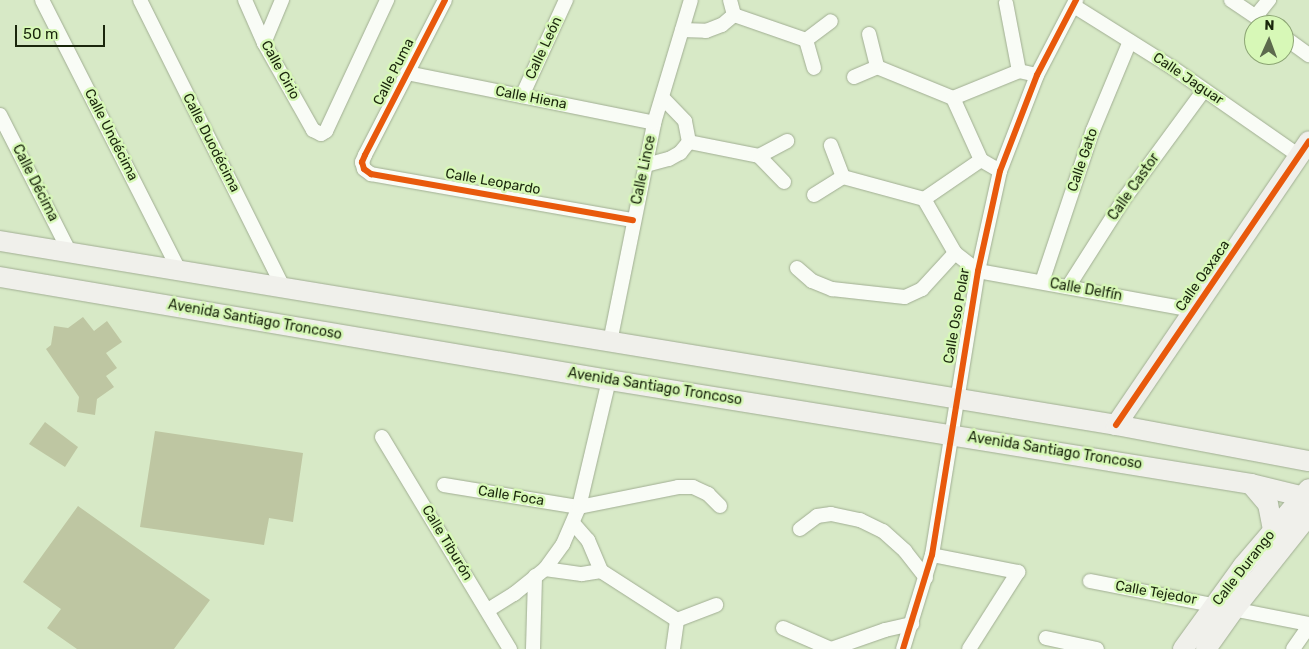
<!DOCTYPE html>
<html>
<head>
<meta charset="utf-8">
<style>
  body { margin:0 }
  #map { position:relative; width:1309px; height:649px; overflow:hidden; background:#d7e9c6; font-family:Rubik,sans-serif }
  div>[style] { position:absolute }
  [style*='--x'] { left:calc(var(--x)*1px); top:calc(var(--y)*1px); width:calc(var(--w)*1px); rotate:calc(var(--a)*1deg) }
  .building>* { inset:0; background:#bec6a2 }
  .roads { filter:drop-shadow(0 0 1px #a1ae93) drop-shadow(0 0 1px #a1ae93) }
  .street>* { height:14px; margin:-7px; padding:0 7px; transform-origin:7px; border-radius:7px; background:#f9fcf6 }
  .secondary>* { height:20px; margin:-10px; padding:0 10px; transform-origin:10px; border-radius:10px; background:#f0f0eb }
  .cycleway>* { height:6px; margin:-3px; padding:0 3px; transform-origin:3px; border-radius:3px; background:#e8590c }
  span { translate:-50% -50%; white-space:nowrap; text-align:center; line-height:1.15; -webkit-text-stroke:5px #d7f8b7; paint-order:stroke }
  .street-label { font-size:14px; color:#1a260c }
  .north { position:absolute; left:1244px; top:15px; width:50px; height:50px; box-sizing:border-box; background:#d7f8b7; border:1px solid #8ba473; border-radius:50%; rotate:2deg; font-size:14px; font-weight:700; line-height:20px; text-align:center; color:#1a260c }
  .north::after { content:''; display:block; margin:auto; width:18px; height:22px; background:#5c6a4d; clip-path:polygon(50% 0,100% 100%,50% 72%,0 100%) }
  .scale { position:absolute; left:15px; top:25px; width:90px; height:22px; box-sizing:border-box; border:2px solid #1a260c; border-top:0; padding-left:6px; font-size:15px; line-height:18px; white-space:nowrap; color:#1a260c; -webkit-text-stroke:4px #d7f8b7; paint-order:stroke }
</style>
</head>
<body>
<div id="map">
  <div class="building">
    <i style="clip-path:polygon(83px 317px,94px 331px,107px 321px,122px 342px,106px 353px,117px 368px,106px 376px,114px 387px,97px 399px,95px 415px,77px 412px,79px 397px,46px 349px,51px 345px,54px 326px,68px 328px)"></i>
    <i style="clip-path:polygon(45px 422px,78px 447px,65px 467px,29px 444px)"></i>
    <i style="clip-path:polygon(155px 431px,303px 453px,293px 522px,269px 518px,264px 545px,140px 527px)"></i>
    <i style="clip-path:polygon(78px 506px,210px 600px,174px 649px,77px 649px,47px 628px,61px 609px,23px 582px)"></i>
  </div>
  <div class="roads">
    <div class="street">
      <i style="--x:42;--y:0;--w:303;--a:63.1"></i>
      <i style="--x:140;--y:0;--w:321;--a:63.5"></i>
      <i style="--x:245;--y:0;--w:47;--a:66.2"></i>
      <i style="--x:264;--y:43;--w:100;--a:60.6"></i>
      <i style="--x:313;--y:130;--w:9;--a:27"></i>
      <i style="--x:321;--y:134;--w:6;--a:-31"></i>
      <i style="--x:326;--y:131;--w:145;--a:-65"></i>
      <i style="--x:445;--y:0;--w:174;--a:117.3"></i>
      <i style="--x:365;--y:155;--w:8;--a:113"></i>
      <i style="--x:362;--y:162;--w:7;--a:74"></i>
      <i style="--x:364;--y:169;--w:9;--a:36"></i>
      <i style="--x:371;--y:174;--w:266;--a:10"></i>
      <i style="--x:730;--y:0;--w:16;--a:75"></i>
      <i style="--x:1231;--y:0;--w:45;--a:34"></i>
      <i style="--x:1006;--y:3;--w:69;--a:79.2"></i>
      <i style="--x:1074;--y:6;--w:117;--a:32.1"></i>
      <i style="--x:1173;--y:68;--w:154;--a:34.9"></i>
      <i style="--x:734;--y:15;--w:76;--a:19.1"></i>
      <i style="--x:1256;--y:16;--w:21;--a:-51"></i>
      <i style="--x:682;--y:30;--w:24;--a:2"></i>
      <i style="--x:706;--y:31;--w:17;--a:-21"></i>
      <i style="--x:722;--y:25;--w:16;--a:-40"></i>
      <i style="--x:869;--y:34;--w:34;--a:76"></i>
      <i style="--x:1284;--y:37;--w:31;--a:36"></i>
      <i style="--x:806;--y:40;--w:31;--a:-37"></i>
      <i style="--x:806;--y:40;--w:29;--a:74"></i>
      <i style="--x:264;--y:43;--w:47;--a:-67.3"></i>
      <i style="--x:407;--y:73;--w:252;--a:11.4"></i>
      <i style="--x:854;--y:77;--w:25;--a:-23"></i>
      <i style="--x:877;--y:67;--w:82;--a:22.2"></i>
      <i style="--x:953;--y:98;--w:68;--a:65.7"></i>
      <i style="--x:981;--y:160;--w:22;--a:30"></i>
      <i style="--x:522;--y:96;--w:106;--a:-65.4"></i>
      <i style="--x:953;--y:98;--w:71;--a:-22.2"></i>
      <i style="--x:1019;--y:71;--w:18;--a:13"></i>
      <i style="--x:0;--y:115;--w:153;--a:63.1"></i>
      <i style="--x:689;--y:142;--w:71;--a:11.3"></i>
      <i style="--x:981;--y:160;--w:69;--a:145.6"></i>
      <i style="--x:924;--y:199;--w:62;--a:60.1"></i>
      <i style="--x:955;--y:253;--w:29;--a:38"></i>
      <i style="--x:978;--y:271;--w:219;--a:10.3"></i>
      <i style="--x:646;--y:165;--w:24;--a:-15"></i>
      <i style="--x:669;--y:159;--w:13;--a:-29"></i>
      <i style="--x:680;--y:153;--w:14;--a:-51"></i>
      <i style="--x:689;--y:142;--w:21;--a:-101"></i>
      <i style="--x:685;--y:121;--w:33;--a:-134"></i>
      <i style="--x:843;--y:177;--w:84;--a:15.2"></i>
      <i style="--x:784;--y:182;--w:36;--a:-134"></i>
      <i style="--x:759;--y:156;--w:32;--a:-28"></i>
      <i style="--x:814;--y:195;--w:34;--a:-32"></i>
      <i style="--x:843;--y:177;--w:34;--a:-111"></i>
      <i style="--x:797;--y:268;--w:20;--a:41"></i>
      <i style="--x:812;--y:281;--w:22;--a:22"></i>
      <i style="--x:832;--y:289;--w:73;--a:6.3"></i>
      <i style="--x:905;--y:297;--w:19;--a:-25"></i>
      <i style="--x:922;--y:289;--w:49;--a:-47.5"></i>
      <i style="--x:1042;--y:282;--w:160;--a:-71.5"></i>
      <i style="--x:1093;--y:130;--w:96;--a:-67.4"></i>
      <i style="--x:1068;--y:287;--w:104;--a:-57.5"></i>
      <i style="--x:1124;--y:199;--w:135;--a:-53.7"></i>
      <i style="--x:610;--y:342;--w:223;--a:-78.6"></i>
      <i style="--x:654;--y:123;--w:128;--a:-73.3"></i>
      <i style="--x:382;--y:437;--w:248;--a:58.9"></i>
      <i style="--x:444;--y:485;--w:137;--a:9.3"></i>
      <i style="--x:579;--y:507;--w:101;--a:-11.4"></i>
      <i style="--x:678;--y:487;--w:15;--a:0"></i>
      <i style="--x:693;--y:487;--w:17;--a:25"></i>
      <i style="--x:708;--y:494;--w:17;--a:45"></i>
      <i style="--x:573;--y:523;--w:23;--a:49"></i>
      <i style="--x:588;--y:540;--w:34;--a:67"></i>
      <i style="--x:601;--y:571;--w:90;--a:32.8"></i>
      <i style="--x:677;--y:620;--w:42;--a:-21"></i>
      <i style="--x:800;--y:529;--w:21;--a:-37"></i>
      <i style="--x:817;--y:516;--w:14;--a:-8"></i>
      <i style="--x:831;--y:514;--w:30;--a:12"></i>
      <i style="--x:860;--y:520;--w:25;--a:26"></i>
      <i style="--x:883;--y:531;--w:30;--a:42"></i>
      <i style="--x:905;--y:551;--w:34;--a:52"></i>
      <i style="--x:932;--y:555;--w:88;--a:11.2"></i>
      <i style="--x:1018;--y:572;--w:91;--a:122.5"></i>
      <i style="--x:545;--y:569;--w:37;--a:8"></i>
      <i style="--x:582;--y:574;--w:19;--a:-9"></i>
      <i style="--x:1090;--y:581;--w:223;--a:11.1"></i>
      <i style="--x:488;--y:610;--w:31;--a:-32"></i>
      <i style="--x:514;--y:594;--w:40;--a:-39"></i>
      <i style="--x:545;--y:569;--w:31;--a:-54"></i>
      <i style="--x:563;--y:544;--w:40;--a:-66.6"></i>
      <i style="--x:579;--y:507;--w:130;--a:-76.7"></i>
      <i style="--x:783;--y:628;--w:52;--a:23.6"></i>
      <i style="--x:1046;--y:638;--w:52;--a:12.2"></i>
      <i style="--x:533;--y:649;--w:73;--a:-88.4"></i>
      <i style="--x:673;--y:649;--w:29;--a:-82"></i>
      <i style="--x:831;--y:649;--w:57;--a:-19.4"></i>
      <i style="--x:885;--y:630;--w:28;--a:-13"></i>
      <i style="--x:903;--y:649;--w:98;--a:-72.9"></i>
      <i style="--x:932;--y:555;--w:288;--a:-80.8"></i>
      <i style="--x:978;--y:271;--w:102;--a:-77.6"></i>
      <i style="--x:1000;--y:171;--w:103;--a:-68.9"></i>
      <i style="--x:1037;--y:75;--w:85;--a:-62.5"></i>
      <i style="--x:1293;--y:649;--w:28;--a:-55"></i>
    </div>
    <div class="secondary">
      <i style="--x:0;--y:241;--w:1131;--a:9.36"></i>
      <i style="--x:1116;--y:425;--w:196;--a:10.6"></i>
      <i style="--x:0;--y:277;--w:618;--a:9.6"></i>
      <i style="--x:609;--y:380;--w:650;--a:9.2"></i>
      <i style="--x:1251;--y:484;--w:60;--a:13.6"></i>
      <i style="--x:1116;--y:425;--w:343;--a:-55.8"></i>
      <i style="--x:1251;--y:484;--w:26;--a:50"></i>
      <i style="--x:1268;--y:504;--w:25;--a:79"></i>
      <i style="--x:1183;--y:649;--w:102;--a:-54.1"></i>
      <i style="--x:1243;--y:566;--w:101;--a:-49.4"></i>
      <i style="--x:1206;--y:649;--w:50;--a:-54.7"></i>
      <i style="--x:1235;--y:608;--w:119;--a:-51.5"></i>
    </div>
  </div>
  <div class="cycleway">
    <i style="--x:445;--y:0;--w:174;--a:117.3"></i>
    <i style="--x:365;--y:155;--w:8;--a:113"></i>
    <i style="--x:362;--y:162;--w:7;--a:74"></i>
    <i style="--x:364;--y:169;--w:9;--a:36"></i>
    <i style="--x:371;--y:174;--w:266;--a:10"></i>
    <i style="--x:1116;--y:425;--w:343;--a:-55.8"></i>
    <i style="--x:903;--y:649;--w:98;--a:-72.9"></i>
    <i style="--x:932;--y:555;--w:288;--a:-80.8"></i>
    <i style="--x:978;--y:271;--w:102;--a:-77.6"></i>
    <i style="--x:1000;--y:171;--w:103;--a:-68.9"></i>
    <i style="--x:1037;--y:75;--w:85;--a:-62.5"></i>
  </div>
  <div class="street-label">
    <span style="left:544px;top:48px;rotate:-65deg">Calle León</span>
    <span style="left:280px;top:70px;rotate:61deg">Calle Cirio</span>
    <span style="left:394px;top:72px;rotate:-63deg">Calle Puma</span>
    <span style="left:1188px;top:79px;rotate:34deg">Calle Jaguar</span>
    <span style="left:531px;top:98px;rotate:11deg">Calle Hiena</span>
    <span style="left:111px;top:135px;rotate:63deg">Calle Undécima</span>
    <span style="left:211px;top:143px;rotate:63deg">Calle Duodécima</span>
    <span style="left:1083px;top:160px;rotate:-71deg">Calle Gato</span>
    <span style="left:644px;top:170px;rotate:-78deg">Calle Lince</span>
    <span style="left:493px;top:182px;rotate:10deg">Calle Leopardo</span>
    <span style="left:35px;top:183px;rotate:63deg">Calle Décima</span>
    <span style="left:1134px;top:187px;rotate:-55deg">Calle Castor</span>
    <span style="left:1203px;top:276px;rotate:-55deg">Calle Oaxaca</span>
    <span style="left:1086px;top:290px;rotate:10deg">Calle Delfín</span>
    <span style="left:957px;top:316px;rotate:-80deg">Calle Oso Polar</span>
    <span style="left:255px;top:320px;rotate:10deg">Avenida Santiago Troncoso</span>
    <span style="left:655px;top:387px;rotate:9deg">Avenida Santiago Troncoso</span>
    <span style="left:1055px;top:451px;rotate:9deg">Avenida Santiago Troncoso</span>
    <span style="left:511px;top:496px;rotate:9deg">Calle Foca</span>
    <span style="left:447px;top:543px;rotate:59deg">Calle Tiburón</span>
    <span style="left:1244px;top:568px;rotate:-52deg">Calle Durango</span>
    <span style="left:1156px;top:593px;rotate:10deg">Calle Tejedor</span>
  </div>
  <div class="north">N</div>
  <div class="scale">50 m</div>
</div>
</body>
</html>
